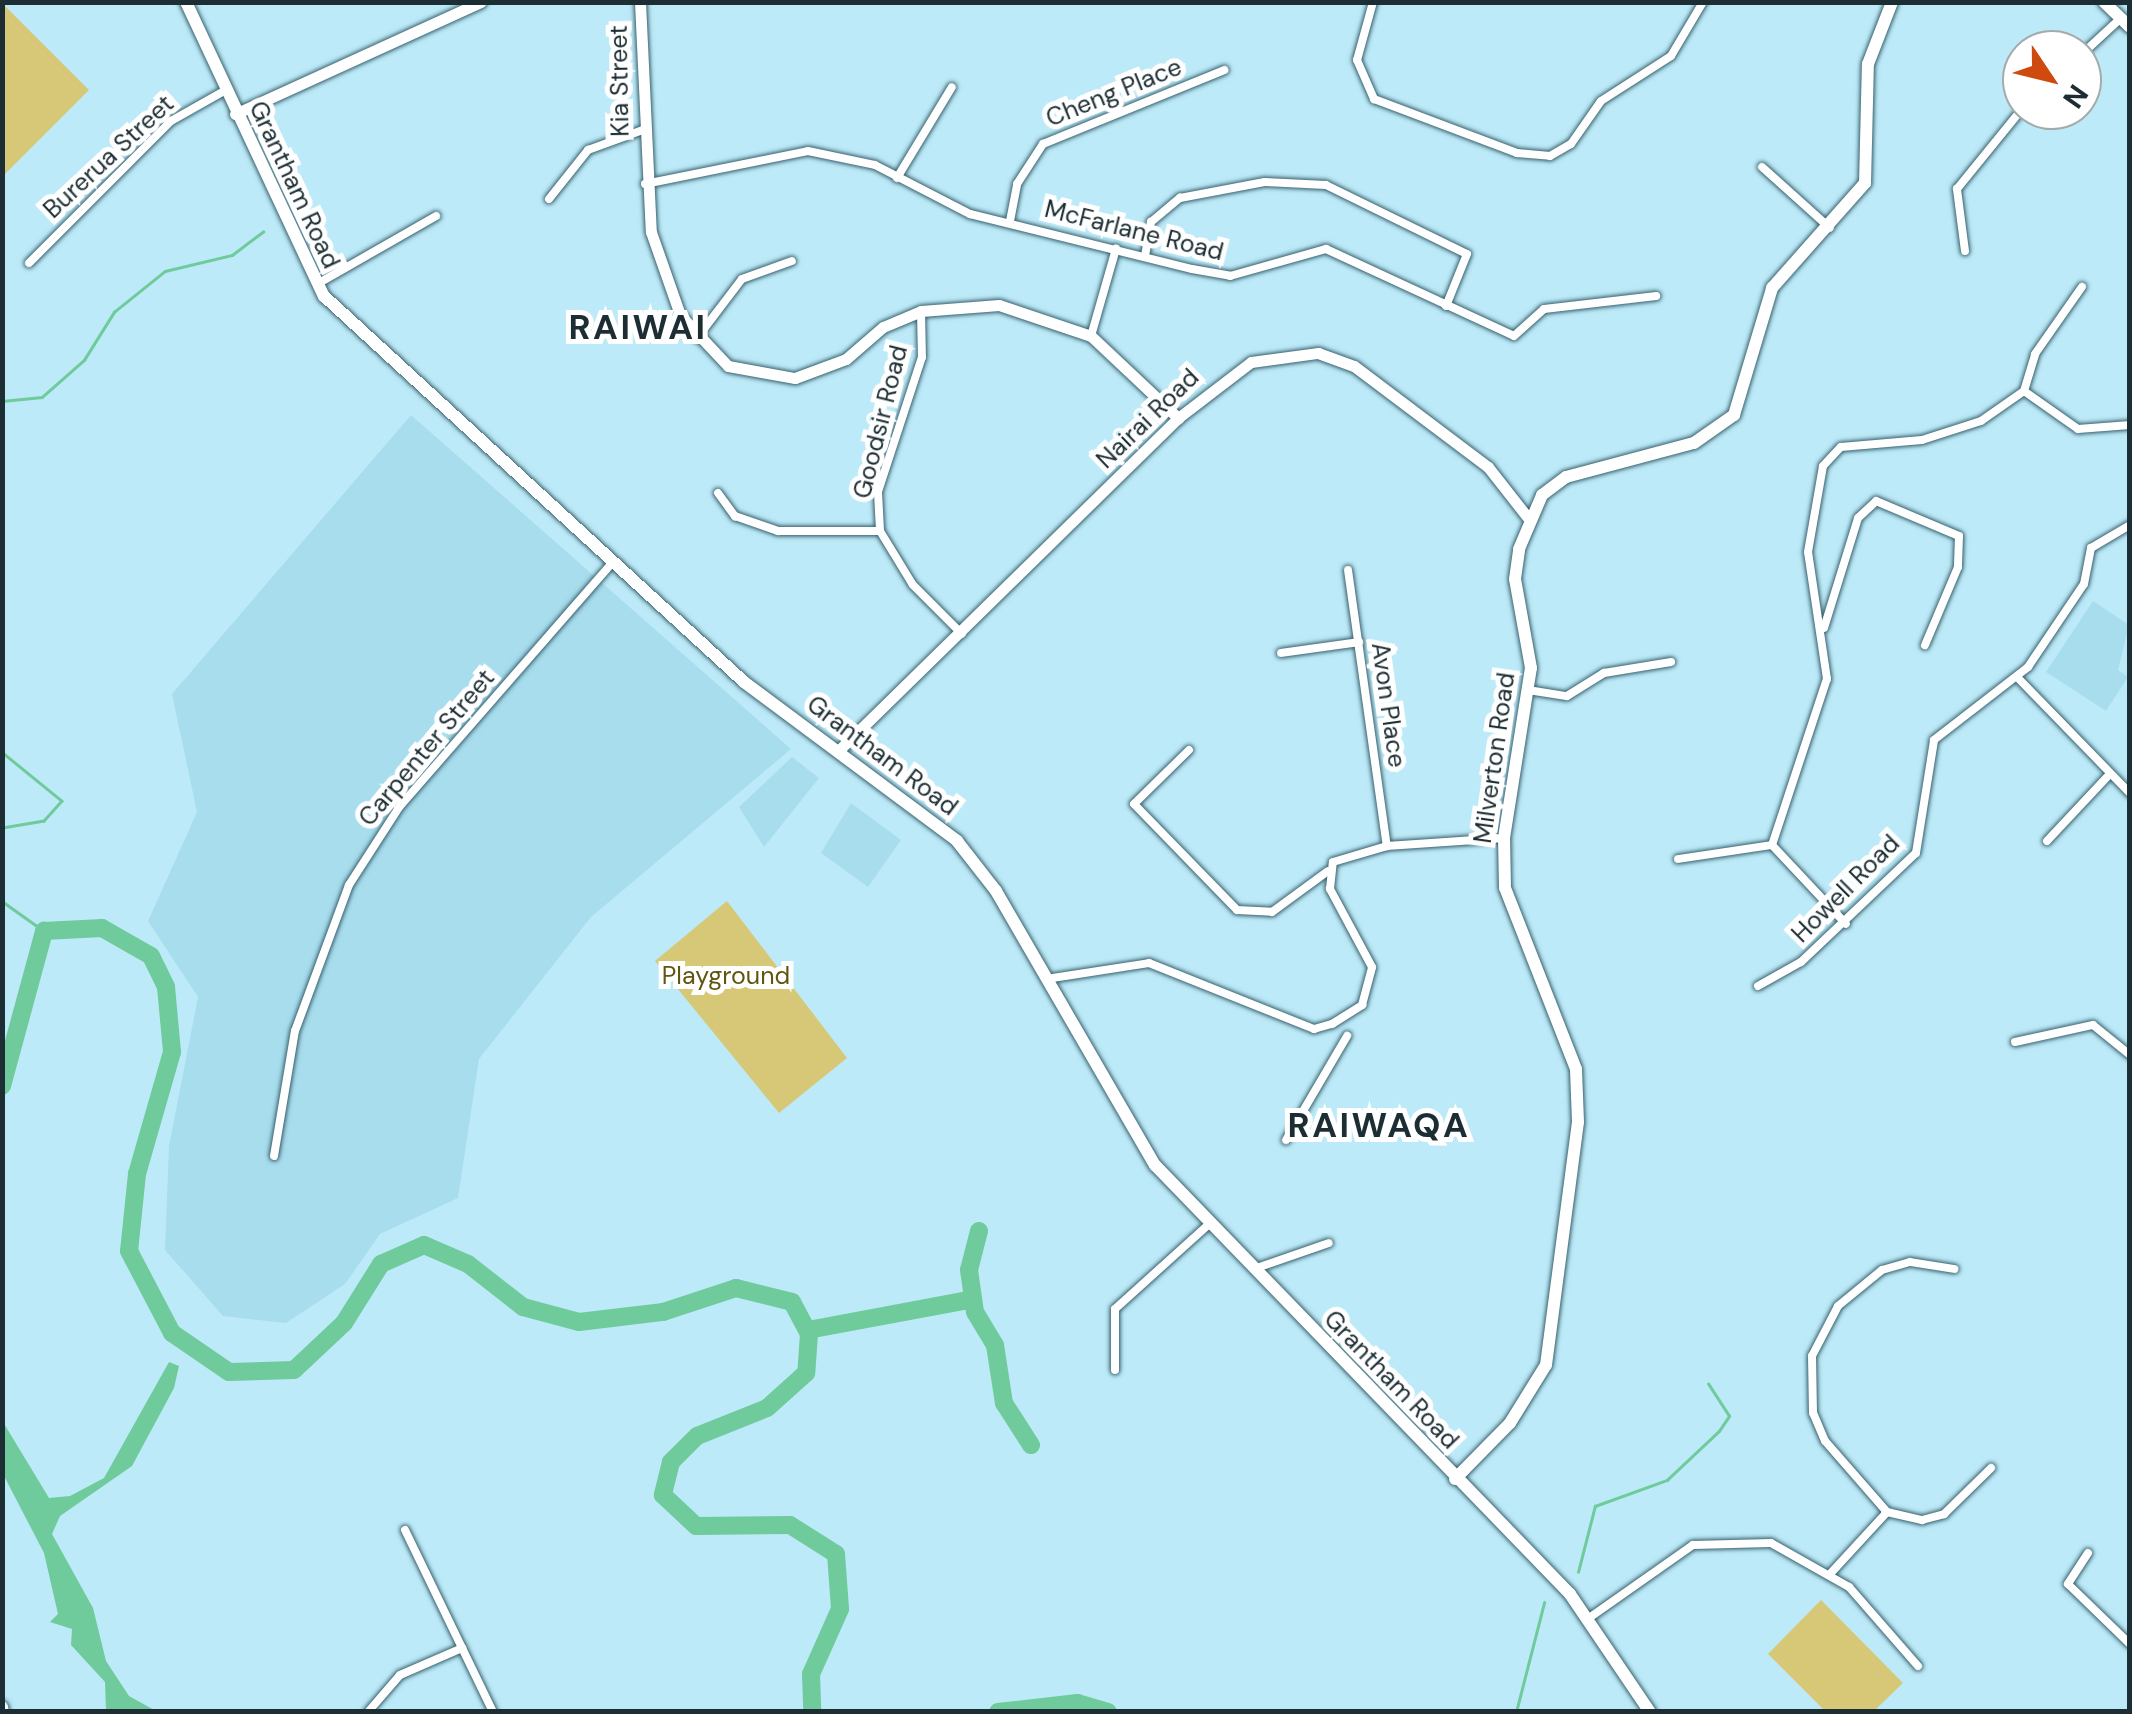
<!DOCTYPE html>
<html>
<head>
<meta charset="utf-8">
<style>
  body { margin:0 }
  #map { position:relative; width:2132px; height:1714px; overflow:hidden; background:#bdeaf8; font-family:"DM Sans",sans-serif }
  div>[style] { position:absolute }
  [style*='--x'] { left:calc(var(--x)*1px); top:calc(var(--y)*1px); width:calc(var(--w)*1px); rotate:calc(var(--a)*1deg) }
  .built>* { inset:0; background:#a8ddee }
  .green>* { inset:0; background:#d7c878 }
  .water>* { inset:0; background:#6fcb9b }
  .stream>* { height:2.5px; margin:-1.25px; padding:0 1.25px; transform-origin:1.25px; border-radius:1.25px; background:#6fcb9b }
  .river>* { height:18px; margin:-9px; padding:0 9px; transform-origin:9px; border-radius:9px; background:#6fcb9b }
  .roads { filter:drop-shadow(0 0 2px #38616e) drop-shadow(0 0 2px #38616e) }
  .street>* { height:8px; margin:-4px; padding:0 4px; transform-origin:4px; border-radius:4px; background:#fff }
  .secondary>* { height:11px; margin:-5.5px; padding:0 5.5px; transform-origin:5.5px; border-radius:5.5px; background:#fff }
  .primary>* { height:12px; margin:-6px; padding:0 6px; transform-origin:6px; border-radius:6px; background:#fff }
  span { translate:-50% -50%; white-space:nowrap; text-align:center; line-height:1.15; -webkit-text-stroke:10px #fff; paint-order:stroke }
  .street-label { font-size:25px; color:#1c2e33 }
  .park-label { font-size:25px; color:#615610 }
  .district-label { font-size:35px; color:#1c2e33; font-weight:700; letter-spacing:2.5px }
  .frame { position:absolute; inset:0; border:5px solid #1c2e33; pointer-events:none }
  .north { position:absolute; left:2002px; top:30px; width:100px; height:100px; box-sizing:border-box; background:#fff; border:2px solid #a4abad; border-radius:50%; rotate:125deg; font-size:28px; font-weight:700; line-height:40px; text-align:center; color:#1c2e33 }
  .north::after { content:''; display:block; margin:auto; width:35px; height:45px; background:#cf4a0e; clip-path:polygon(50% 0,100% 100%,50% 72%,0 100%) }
</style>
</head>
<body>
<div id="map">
  <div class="built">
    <i style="clip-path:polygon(411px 415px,791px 749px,591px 917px,479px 1059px,458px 1198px,380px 1234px,345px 1284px,286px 1323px,223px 1316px,165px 1250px,169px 1146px,198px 997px,148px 921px,197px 812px,172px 694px)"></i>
    <i style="clip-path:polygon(2093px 601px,2129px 625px,2118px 670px,2128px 677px,2106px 711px,2046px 672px)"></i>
    <i style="clip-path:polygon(792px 757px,819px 778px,764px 847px,739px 807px)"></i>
    <i style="clip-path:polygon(851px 803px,901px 840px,868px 887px,821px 853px)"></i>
  </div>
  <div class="green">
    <i style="clip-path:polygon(2px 3px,89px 90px,3px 176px,2px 176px)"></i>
    <i style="clip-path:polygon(727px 901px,847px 1058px,779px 1113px,655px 961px)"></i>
    <i style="clip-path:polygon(1821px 1600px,1903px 1683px,1874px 1711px,1825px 1711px,1768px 1654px)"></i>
  </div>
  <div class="water">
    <i style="clip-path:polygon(169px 1362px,179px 1366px,174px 1388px,132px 1466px,60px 1516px,52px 1534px,93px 1608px,106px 1661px,129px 1696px,156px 1711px,106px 1711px,105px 1682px,71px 1645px,72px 1629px,50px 1622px,58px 1614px,44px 1553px,3px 1474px,3px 1422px,49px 1498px,70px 1496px,104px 1478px)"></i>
  </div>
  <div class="stream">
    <i style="--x:2;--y:401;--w:40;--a:-5.7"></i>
    <i style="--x:42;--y:397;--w:56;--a:-41.4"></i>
    <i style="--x:84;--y:360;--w:57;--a:-58"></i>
    <i style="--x:114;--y:312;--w:65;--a:-38.8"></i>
    <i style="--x:165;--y:271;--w:69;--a:-13.4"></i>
    <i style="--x:232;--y:255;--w:39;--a:-37"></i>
    <i style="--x:2;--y:752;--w:77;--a:39.2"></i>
    <i style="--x:62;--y:801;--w:27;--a:132"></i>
    <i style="--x:44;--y:821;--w:43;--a:170.5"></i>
    <i style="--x:2;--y:901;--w:52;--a:35.5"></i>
    <i style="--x:1578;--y:1572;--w:68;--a:-75.6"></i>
    <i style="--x:1595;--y:1506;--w:77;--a:-19.9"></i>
    <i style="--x:1667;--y:1480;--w:71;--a:-43.3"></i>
    <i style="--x:1719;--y:1431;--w:18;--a:-56"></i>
    <i style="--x:1729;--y:1416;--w:38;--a:-123"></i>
    <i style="--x:1516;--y:1712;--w:113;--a:-75.6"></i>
  </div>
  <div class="river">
    <i style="--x:2;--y:1086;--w:161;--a:-74.8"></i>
    <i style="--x:44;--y:931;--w:58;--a:-3"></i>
    <i style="--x:102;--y:928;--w:56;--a:29.7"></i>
    <i style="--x:151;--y:956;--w:34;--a:64"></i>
    <i style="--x:166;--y:987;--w:65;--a:84.7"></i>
    <i style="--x:172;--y:1052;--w:127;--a:106"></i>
    <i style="--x:137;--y:1174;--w:77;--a:95.9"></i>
    <i style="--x:129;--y:1251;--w:93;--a:62.3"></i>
    <i style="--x:172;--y:1333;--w:69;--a:34.4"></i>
    <i style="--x:229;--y:1372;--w:65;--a:-1.8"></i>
    <i style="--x:294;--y:1370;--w:69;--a:-43.2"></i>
    <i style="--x:344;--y:1323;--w:70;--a:-57.9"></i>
    <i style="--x:381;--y:1264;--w:47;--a:-23.8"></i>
    <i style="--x:424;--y:1245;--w:48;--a:23.4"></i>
    <i style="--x:468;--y:1264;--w:70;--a:38"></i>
    <i style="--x:523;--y:1307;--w:58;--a:15"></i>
    <i style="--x:579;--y:1322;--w:85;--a:-6.8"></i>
    <i style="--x:663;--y:1312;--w:77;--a:-18.2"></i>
    <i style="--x:736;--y:1288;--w:58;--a:14"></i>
    <i style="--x:792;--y:1302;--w:36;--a:62"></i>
    <i style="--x:809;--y:1334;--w:39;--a:94"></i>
    <i style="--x:806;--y:1373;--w:52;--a:138.1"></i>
    <i style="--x:767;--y:1408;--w:75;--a:158.2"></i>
    <i style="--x:697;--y:1436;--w:37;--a:135"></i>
    <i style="--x:671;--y:1462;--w:34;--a:104"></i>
    <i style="--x:663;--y:1495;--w:45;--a:43.2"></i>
    <i style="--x:696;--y:1526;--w:94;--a:-0.6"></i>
    <i style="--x:790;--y:1525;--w:54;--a:32.2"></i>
    <i style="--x:836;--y:1554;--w:55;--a:85.8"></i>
    <i style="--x:840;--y:1609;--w:71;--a:114"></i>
    <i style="--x:811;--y:1674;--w:38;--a:88"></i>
    <i style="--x:979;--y:1231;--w:40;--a:104.4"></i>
    <i style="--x:969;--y:1270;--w:42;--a:81.9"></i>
    <i style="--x:975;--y:1312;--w:39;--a:59"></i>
    <i style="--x:995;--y:1345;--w:59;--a:81.2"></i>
    <i style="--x:1004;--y:1403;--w:50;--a:57.3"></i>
    <i style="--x:808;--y:1330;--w:168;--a:-10.6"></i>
    <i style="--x:998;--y:1712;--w:80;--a:-6.5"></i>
    <i style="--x:1077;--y:1703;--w:32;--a:16"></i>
  </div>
  <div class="roads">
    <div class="street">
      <i style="--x:1373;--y:2;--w:60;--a:105.4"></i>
      <i style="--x:1357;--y:60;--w:43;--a:66.4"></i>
      <i style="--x:1374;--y:99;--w:153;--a:20.7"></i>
      <i style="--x:1517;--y:153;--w:33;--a:5"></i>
      <i style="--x:1550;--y:156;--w:24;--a:-30"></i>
      <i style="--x:1571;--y:144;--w:52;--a:-55.1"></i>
      <i style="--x:1601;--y:101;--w:83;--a:-32.7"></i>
      <i style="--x:1671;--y:56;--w:63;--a:-59.3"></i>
      <i style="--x:2082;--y:54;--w:53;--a:-42.7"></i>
      <i style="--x:1762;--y:167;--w:91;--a:41.9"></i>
      <i style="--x:897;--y:178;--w:106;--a:-58.9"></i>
      <i style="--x:645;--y:184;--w:166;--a:-11.4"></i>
      <i style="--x:808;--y:151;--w:68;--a:11.8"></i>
      <i style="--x:875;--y:165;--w:107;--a:27.3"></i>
      <i style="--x:970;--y:214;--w:229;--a:13.9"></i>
      <i style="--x:1192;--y:269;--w:39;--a:10"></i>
      <i style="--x:1230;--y:276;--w:100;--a:-15.7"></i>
      <i style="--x:1326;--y:249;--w:207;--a:24.8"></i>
      <i style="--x:1514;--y:336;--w:40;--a:-42"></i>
      <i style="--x:1544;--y:309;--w:113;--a:-6.6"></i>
      <i style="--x:549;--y:199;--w:63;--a:-51.5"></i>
      <i style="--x:588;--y:150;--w:59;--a:-20"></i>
      <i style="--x:1010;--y:221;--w:38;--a:-79"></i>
      <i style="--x:1017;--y:184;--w:48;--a:-57"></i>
      <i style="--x:1043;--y:144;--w:196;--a:-22.2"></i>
      <i style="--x:1965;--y:251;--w:63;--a:-97.4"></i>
      <i style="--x:1957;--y:189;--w:103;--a:-50.9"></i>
      <i style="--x:1145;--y:256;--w:35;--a:-80"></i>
      <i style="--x:1151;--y:222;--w:38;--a:-40"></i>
      <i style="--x:1180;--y:198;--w:86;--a:-10.7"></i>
      <i style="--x:1265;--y:182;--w:61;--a:2.8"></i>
      <i style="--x:1326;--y:185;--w:157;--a:26.1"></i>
      <i style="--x:1467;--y:254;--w:56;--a:112"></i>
      <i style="--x:29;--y:263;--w:201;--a:-45"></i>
      <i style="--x:171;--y:121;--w:61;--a:-29.5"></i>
      <i style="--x:319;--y:283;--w:135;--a:-29.8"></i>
      <i style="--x:921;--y:311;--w:46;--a:88.8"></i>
      <i style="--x:922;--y:357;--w:142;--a:108.1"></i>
      <i style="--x:878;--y:492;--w:39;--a:87"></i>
      <i style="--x:880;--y:531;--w:63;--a:58.6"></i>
      <i style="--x:913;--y:585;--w:69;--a:45"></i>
      <i style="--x:1091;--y:336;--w:91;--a:-74"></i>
      <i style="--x:697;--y:338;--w:74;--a:-52.7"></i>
      <i style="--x:742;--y:279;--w:53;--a:-19.8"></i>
      <i style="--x:2024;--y:391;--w:66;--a:35.1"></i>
      <i style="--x:2078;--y:429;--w:52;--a:-4.4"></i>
      <i style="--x:718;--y:493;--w:29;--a:54"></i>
      <i style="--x:735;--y:516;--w:46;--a:19.2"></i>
      <i style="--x:778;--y:531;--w:102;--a:0"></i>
      <i style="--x:1348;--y:570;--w:279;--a:82"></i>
      <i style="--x:1824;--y:628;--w:115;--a:-72.8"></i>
      <i style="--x:1858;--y:518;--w:25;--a:-43"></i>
      <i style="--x:1876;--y:501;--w:90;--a:22.9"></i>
      <i style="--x:1959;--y:536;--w:31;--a:92"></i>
      <i style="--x:1958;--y:567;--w:85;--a:112.9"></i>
      <i style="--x:1281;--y:653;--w:79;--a:-8"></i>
      <i style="--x:2018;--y:678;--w:161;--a:45.8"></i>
      <i style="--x:1528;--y:690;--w:39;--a:9"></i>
      <i style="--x:1567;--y:696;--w:44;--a:-31.9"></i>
      <i style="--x:1604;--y:673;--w:68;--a:-9.3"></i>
      <i style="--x:1189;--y:750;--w:77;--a:135.5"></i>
      <i style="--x:1134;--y:804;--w:148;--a:45.8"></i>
      <i style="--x:1237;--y:910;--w:35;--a:3"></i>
      <i style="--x:1272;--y:912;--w:69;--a:-36.2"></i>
      <i style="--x:2047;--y:841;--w:88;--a:-46.8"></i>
      <i style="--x:1772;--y:845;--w:175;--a:-71.7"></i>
      <i style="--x:1827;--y:679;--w:128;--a:-98.5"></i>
      <i style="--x:1808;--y:552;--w:87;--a:-80.1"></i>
      <i style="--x:1823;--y:466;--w:26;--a:-47"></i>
      <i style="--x:1841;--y:447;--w:81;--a:-4.9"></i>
      <i style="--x:1922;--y:440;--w:62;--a:-17.9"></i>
      <i style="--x:1981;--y:421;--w:52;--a:-34.9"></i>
      <i style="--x:2024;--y:391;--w:39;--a:-73"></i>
      <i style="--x:2035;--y:354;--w:82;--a:-55"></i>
      <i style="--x:1772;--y:845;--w:108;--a:46.9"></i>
      <i style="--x:1678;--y:859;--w:95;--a:-8.5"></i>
      <i style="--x:1046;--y:979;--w:104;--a:-8.8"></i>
      <i style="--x:1149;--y:963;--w:178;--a:21.8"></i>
      <i style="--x:1314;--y:1029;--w:19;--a:-16"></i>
      <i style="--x:1332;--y:1024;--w:36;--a:-32"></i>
      <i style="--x:1362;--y:1005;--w:39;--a:-75"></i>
      <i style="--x:1372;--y:967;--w:89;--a:-118.3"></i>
      <i style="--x:1330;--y:889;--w:27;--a:-84"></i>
      <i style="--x:1333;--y:862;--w:56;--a:-16.5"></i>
      <i style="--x:1387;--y:846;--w:117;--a:-3.9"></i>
      <i style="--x:1758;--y:986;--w:49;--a:-29.2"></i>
      <i style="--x:1801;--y:962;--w:158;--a:-43.5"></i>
      <i style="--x:1916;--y:853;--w:114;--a:-80.9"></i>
      <i style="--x:1934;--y:740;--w:119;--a:-37.8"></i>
      <i style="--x:2028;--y:667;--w:100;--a:-56"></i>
      <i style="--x:2084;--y:584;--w:37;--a:-79"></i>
      <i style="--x:2091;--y:548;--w:45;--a:-30.5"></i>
      <i style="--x:2015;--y:1042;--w:80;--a:-12.3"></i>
      <i style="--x:2093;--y:1025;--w:48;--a:39"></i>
      <i style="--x:1286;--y:1140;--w:121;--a:-59.6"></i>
      <i style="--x:274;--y:1156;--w:127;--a:-80.5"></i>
      <i style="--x:295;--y:1031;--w:156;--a:-69.7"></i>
      <i style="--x:349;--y:885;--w:94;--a:-57.2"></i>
      <i style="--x:400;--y:806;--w:322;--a:-48.9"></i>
      <i style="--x:1254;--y:1269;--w:79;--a:-19.1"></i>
      <i style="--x:1115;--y:1370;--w:61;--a:-90"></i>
      <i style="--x:1115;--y:1309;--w:125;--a:-42.1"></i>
      <i style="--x:1887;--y:1512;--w:94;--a:-131.1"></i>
      <i style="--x:1825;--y:1441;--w:30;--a:-113"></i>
      <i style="--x:1813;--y:1413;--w:57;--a:-91"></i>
      <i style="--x:1812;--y:1356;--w:56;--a:-62.5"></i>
      <i style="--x:1838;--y:1306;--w:57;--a:-39.3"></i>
      <i style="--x:1882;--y:1270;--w:29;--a:-16"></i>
      <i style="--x:1910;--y:1262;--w:45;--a:9"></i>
      <i style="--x:405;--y:1530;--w:202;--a:64.2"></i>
      <i style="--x:2088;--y:1553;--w:37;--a:123"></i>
      <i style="--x:2068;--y:1584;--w:86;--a:44.1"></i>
      <i style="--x:1830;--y:1574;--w:84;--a:-47.4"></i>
      <i style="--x:1887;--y:1512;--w:36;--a:13"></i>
      <i style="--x:1922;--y:1520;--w:23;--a:-15"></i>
      <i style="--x:1944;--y:1514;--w:66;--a:-44.4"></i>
      <i style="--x:1589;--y:1618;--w:127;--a:-35.1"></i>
      <i style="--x:1693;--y:1545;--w:78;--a:-1.5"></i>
      <i style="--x:1771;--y:1543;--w:90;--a:29.4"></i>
      <i style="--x:1849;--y:1587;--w:105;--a:48.9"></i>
      <i style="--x:368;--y:1712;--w:49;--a:-49.1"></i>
      <i style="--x:400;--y:1675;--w:68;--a:-23.5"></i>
    </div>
    <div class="secondary">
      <i style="--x:640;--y:2;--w:230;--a:87.3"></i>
      <i style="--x:651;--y:232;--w:88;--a:70.7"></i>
      <i style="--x:680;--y:315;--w:70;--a:46.7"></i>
      <i style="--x:728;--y:366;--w:68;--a:10.2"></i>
      <i style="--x:795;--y:378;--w:54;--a:-20.4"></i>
      <i style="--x:846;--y:359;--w:49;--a:-40.9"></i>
      <i style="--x:883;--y:327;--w:41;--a:-22.8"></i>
      <i style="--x:921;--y:311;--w:78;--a:-4.4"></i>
      <i style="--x:999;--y:305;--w:97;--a:18.6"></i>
      <i style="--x:1091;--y:336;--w:120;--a:43.3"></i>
      <i style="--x:235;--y:114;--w:270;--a:-24.5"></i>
      <i style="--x:838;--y:751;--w:476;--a:-44.4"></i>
      <i style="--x:1178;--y:418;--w:92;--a:-37.5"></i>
      <i style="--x:1251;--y:362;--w:68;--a:-7.7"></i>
      <i style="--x:1318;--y:353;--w:38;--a:20"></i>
      <i style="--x:1354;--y:366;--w:168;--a:37"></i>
      <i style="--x:1488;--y:467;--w:65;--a:51.9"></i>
    </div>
    <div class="primary">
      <i style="--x:186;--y:2;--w:325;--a:64.9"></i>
      <i style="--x:324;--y:296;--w:570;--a:42.58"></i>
      <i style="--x:744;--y:682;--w:266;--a:36.7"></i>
      <i style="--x:957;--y:841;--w:63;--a:52"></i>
      <i style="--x:996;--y:891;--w:317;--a:59.9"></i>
      <i style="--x:1155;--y:1165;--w:597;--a:45.95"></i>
      <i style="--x:1570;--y:1594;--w:143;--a:55.9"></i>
      <i style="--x:2104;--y:2;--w:36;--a:44"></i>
      <i style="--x:1455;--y:1479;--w:78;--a:-45.5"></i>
      <i style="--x:1510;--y:1423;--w:68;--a:-58.2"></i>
      <i style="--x:1546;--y:1365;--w:245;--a:-82.5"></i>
      <i style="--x:1578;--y:1122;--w:53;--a:-92.2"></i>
      <i style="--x:1576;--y:1069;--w:194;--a:-111.4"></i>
      <i style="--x:1505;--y:888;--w:50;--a:-91.1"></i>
      <i style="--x:1504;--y:838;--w:172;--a:-81"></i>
      <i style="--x:1531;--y:668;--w:90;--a:-100.2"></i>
      <i style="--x:1515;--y:579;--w:30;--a:-82"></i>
      <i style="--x:1519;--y:549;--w:59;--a:-66.9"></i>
      <i style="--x:1542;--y:495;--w:30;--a:-37"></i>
      <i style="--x:1566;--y:477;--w:132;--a:-14.9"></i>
      <i style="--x:1694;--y:443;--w:49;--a:-35"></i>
      <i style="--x:1734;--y:415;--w:133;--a:-73.3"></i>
      <i style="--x:1772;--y:288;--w:140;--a:-48.5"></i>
      <i style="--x:1865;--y:183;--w:119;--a:-88.6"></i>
      <i style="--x:1868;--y:64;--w:66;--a:-68.8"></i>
      <i style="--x:2;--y:1707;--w:5;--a:79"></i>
    </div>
  </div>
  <div class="street-label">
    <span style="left:620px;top:81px;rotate:-91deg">Kia Street</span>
    <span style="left:1114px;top:93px;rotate:-22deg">Cheng Place</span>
    <span style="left:109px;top:157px;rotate:-43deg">Burerua Street</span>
    <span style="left:294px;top:185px;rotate:65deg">Grantham Road</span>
    <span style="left:1134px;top:231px;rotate:14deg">McFarlane Road</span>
    <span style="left:1148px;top:419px;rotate:-44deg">Nairai Road</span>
    <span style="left:881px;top:422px;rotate:-76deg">Goodsir Road</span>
    <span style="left:1388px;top:705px;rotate:82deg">Avon Place</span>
    <span style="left:427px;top:748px;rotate:-50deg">Carpenter Street</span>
    <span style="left:882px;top:756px;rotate:37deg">Grantham Road</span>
    <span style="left:1495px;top:758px;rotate:-82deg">Milverton Road</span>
    <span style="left:1846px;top:889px;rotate:-45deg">Howell Road</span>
    <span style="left:1391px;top:1380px;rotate:46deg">Grantham Road</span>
  </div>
  <div class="park-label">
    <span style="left:726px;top:976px">Playground</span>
  </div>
  <div class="district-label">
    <span style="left:638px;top:327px">RAIWAI</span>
    <span style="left:1379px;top:1125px">RAIWAQA</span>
  </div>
  <div class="frame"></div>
  <div class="north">N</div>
</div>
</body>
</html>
